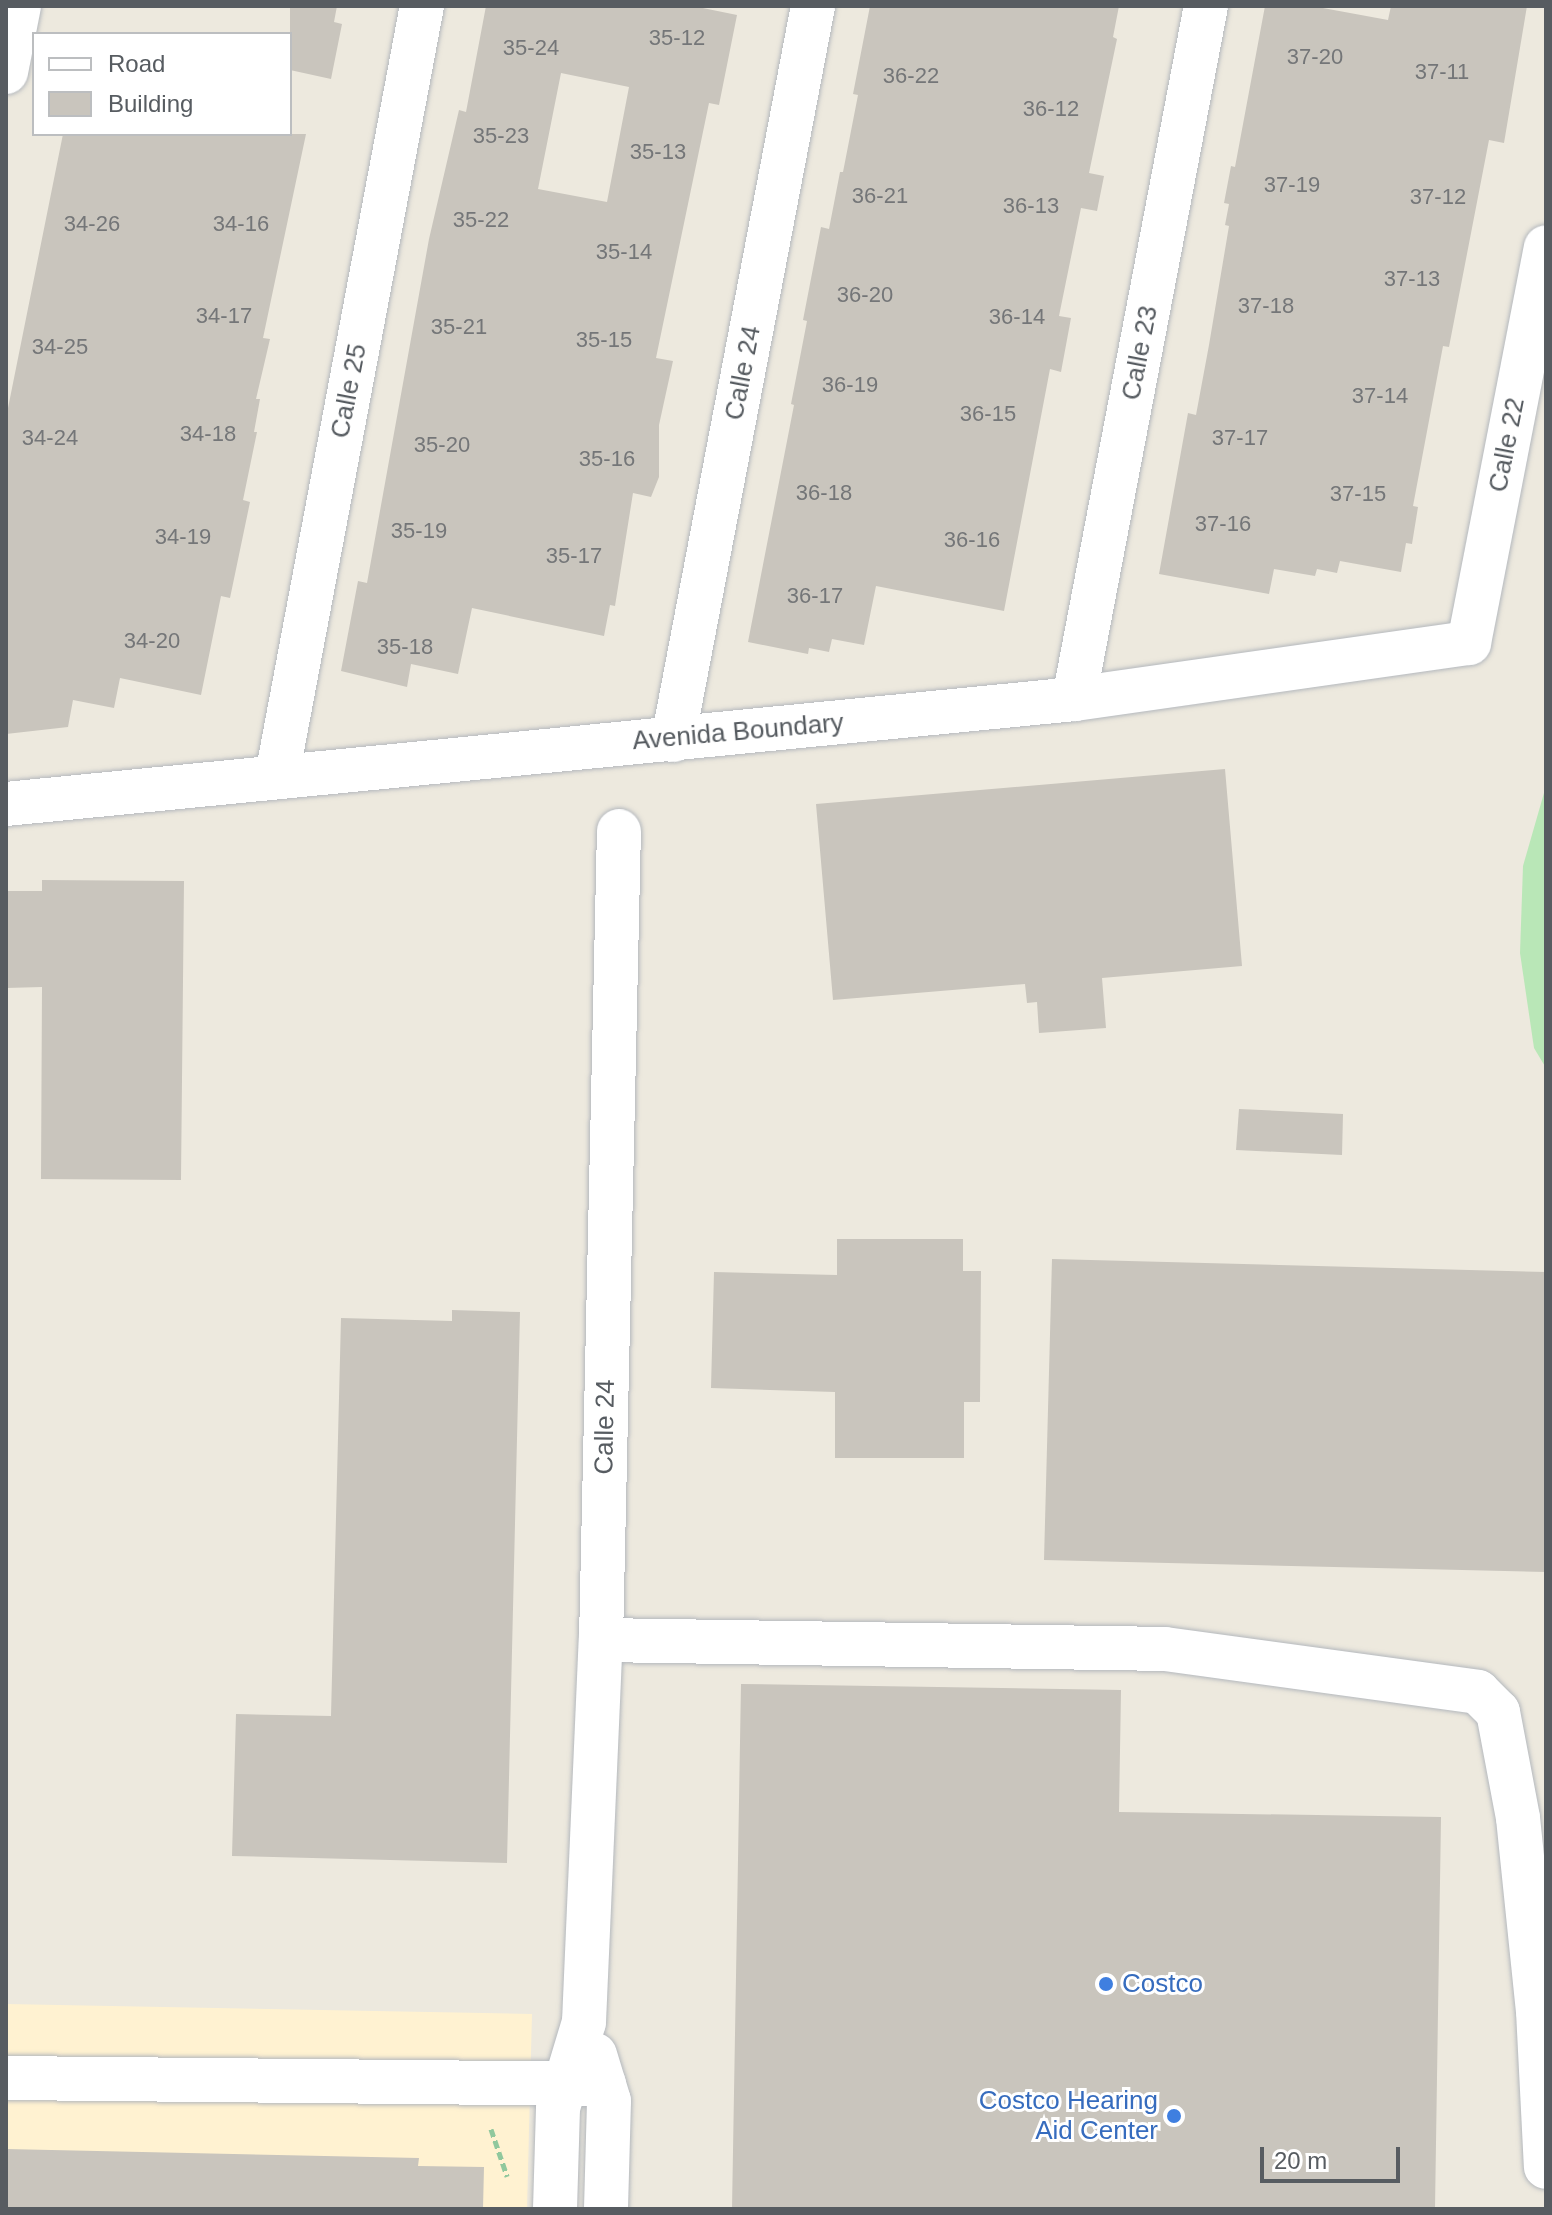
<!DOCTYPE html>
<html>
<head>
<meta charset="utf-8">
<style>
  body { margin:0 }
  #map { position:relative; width:1552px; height:2215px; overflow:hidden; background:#ede9de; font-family:Helvetica,sans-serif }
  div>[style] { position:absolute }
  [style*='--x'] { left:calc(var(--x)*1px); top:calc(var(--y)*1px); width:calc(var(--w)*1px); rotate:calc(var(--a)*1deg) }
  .commercial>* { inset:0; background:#fff2d1 }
  .green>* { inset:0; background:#b9e7b7 }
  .building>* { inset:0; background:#c9c5bd }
  .path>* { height:5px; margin-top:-2.5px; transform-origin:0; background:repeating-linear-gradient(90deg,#90c89d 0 8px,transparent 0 12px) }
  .roads { filter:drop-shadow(0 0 2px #b4b8bd) drop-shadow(0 0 2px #b4b8bd) }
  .minor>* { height:44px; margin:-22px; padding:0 22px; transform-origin:22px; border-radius:22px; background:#fff }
  .dots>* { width:22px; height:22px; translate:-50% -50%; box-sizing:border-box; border:4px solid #fff; border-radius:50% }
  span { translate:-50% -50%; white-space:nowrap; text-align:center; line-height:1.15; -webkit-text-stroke:6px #fff; paint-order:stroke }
  .number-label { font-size:22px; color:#747678 }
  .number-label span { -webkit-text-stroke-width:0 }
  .street-label { font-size:26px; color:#575c61 }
  .shop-label { font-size:26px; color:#366cbe }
  .left { translate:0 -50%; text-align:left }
  .right { translate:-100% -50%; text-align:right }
  .frame { position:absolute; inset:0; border:8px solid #575c61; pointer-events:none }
  .legend { position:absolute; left:32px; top:32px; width:260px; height:104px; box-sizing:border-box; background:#fff; border:2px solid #bcbec0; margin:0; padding:10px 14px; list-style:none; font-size:24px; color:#575c61 }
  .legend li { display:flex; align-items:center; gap:16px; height:40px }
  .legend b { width:40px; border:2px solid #bcbec0 }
  .scale { position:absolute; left:1260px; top:2147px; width:140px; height:36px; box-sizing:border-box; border:4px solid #575c61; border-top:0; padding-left:10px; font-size:24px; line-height:28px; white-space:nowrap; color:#575c61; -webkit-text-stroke:6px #fff; paint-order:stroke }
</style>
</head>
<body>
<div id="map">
  <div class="commercial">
    <i style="clip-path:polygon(6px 2004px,532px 2014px,527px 2209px,6px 2209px)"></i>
  </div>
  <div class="green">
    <i style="clip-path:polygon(1546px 786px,1546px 1068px,1534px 1048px,1520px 953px,1523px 866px)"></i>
  </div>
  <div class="building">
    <i style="clip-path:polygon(290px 6px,337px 6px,334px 22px,342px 24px,331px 79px,290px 70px)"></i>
    <i style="clip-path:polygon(evenodd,486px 6px,693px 6px,737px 15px,719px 105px,709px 103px,656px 358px,673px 361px,659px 425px,659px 477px,651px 497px,633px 493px,615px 606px,610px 605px,604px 636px,472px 608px,458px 674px,411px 664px,407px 687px,341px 671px,358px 581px,367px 583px,429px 239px,459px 110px,466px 112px,486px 6px,561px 73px,629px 87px,607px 202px,538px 189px,561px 73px)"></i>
    <i style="clip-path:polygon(870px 6px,1119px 6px,1113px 37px,1117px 39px,1089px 173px,1104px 176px,1097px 211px,1081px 208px,1059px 316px,1071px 318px,1061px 372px,1050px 369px,1004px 611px,876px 586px,864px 645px,832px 639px,829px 652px,809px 648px,808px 654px,748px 642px,794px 405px,791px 404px,807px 321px,803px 320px,821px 227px,829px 229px,840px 172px,843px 172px,858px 95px,853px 94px)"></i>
    <i style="clip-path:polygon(1265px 6px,1312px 6px,1388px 20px,1391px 6px,1527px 6px,1504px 143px,1489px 140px,1449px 347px,1443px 346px,1413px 506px,1418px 507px,1412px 544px,1406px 543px,1401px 572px,1340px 561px,1337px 573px,1317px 569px,1315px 576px,1274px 569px,1269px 594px,1159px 574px,1188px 413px,1196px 415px,1209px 345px,1229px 226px,1225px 225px,1229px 204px,1224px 203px,1231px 166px,1235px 167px)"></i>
    <i style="clip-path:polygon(63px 134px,306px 134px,263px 338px,270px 339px,256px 399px,260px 399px,254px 432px,257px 432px,243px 500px,250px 502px,230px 598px,221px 596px,201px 695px,120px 678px,114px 708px,73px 700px,68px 727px,6px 734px,6px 418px)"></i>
    <i style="clip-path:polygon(1225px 769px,1242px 966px,1102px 978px,1106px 1028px,1039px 1033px,1037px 1002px,1027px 1003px,1025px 984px,833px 1000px,816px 804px)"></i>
    <i style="clip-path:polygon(42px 880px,184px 881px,181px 1180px,41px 1179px,42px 987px,6px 988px,6px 891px,42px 891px)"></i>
    <i style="clip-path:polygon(1239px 1109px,1343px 1114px,1342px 1155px,1236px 1150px)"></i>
    <i style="clip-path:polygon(837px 1239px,963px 1239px,963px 1271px,981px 1271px,980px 1402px,964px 1402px,964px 1458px,835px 1458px,835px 1392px,711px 1388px,714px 1272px,837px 1275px)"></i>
    <i style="clip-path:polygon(1052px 1259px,1546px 1272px,1546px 1572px,1044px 1560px)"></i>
    <i style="clip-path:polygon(452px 1310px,520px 1312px,507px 1863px,232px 1856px,236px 1714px,331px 1716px,341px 1318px,452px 1321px)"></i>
    <i style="clip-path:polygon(741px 1684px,1121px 1690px,1119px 1812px,1441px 1817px,1435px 2209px,732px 2209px)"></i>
    <i style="clip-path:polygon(6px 2149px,419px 2158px,418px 2166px,484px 2167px,483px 2209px,6px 2209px)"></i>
  </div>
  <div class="path">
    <i style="--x:491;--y:2129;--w:50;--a:71.2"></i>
  </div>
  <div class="roads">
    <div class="minor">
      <i style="--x:6;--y:72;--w:67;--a:-78.9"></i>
      <i style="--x:1074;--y:699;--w:705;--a:-79.22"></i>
      <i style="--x:673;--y:740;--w:747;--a:-79.2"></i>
      <i style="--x:277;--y:776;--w:784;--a:-79.34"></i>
      <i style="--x:6;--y:804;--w:1073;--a:-5.61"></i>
      <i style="--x:1074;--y:699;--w:399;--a:-8.1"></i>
      <i style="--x:1469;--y:643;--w:403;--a:-79"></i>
      <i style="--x:601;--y:1640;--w:564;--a:0.91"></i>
      <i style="--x:1165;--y:1649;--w:316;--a:7.8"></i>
      <i style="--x:1478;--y:1692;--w:28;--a:45"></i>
      <i style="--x:1498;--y:1712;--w:108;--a:79.3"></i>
      <i style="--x:1518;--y:1818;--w:194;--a:84.1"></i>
      <i style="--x:1538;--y:2011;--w:156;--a:87.1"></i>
      <i style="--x:595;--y:2055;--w:48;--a:73.1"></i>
      <i style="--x:609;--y:2101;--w:108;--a:91.6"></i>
      <i style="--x:6;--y:2078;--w:598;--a:0.57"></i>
      <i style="--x:555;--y:2209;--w:101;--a:-88.3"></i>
      <i style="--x:558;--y:2108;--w:90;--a:-73.2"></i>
      <i style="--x:584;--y:2022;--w:382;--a:-87.5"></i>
      <i style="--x:601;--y:1640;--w:809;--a:-88.73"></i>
    </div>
  </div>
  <div class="dots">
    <i style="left:1106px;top:1984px;background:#3f7fe0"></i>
    <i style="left:1174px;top:2116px;background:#3f7fe0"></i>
  </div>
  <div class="number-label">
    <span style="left:677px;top:38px">35-12</span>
    <span style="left:531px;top:48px">35-24</span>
    <span style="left:1315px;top:57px">37-20</span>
    <span style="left:1442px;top:72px">37-11</span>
    <span style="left:911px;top:76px">36-22</span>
    <span style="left:1051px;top:109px">36-12</span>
    <span style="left:501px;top:136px">35-23</span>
    <span style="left:658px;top:152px">35-13</span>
    <span style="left:1292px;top:185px">37-19</span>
    <span style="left:880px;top:196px">36-21</span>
    <span style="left:1438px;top:197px">37-12</span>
    <span style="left:1031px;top:206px">36-13</span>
    <span style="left:481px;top:220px">35-22</span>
    <span style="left:92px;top:224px">34-26</span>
    <span style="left:241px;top:224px">34-16</span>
    <span style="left:624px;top:252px">35-14</span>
    <span style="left:1412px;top:279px">37-13</span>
    <span style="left:865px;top:295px">36-20</span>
    <span style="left:1266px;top:306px">37-18</span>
    <span style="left:224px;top:316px">34-17</span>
    <span style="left:1017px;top:317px">36-14</span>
    <span style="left:459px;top:327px">35-21</span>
    <span style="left:604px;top:340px">35-15</span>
    <span style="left:60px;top:347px">34-25</span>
    <span style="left:850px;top:385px">36-19</span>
    <span style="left:1380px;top:396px">37-14</span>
    <span style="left:988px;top:414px">36-15</span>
    <span style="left:208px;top:434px">34-18</span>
    <span style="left:50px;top:438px">34-24</span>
    <span style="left:1240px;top:438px">37-17</span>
    <span style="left:442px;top:445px">35-20</span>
    <span style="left:607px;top:459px">35-16</span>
    <span style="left:824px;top:493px">36-18</span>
    <span style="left:1358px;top:494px">37-15</span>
    <span style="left:1223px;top:524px">37-16</span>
    <span style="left:419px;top:531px">35-19</span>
    <span style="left:183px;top:537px">34-19</span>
    <span style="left:972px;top:540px">36-16</span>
    <span style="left:574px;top:556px">35-17</span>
    <span style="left:815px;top:596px">36-17</span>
    <span style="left:152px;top:641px">34-20</span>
    <span style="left:405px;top:647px">35-18</span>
  </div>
  <div class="street-label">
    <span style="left:1140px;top:353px;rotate:-79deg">Calle 23</span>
    <span style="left:743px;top:373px;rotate:-79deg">Calle 24</span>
    <span style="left:349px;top:391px;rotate:-79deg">Calle 25</span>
    <span style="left:1507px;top:445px;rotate:-79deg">Calle 22</span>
    <span style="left:738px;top:732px;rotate:-5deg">Avenida Boundary</span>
    <span style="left:605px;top:1427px;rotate:-89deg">Calle 24</span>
  </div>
  <div class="shop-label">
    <span class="left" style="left:1122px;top:1984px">Costco</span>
    <span class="right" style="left:1158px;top:2116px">Costco Hearing<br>Aid Center</span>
  </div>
  <div class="frame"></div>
  <ul class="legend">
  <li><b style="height:10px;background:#fff"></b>Road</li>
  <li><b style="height:22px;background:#c9c5bd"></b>Building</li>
  </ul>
  <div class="scale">20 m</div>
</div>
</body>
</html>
